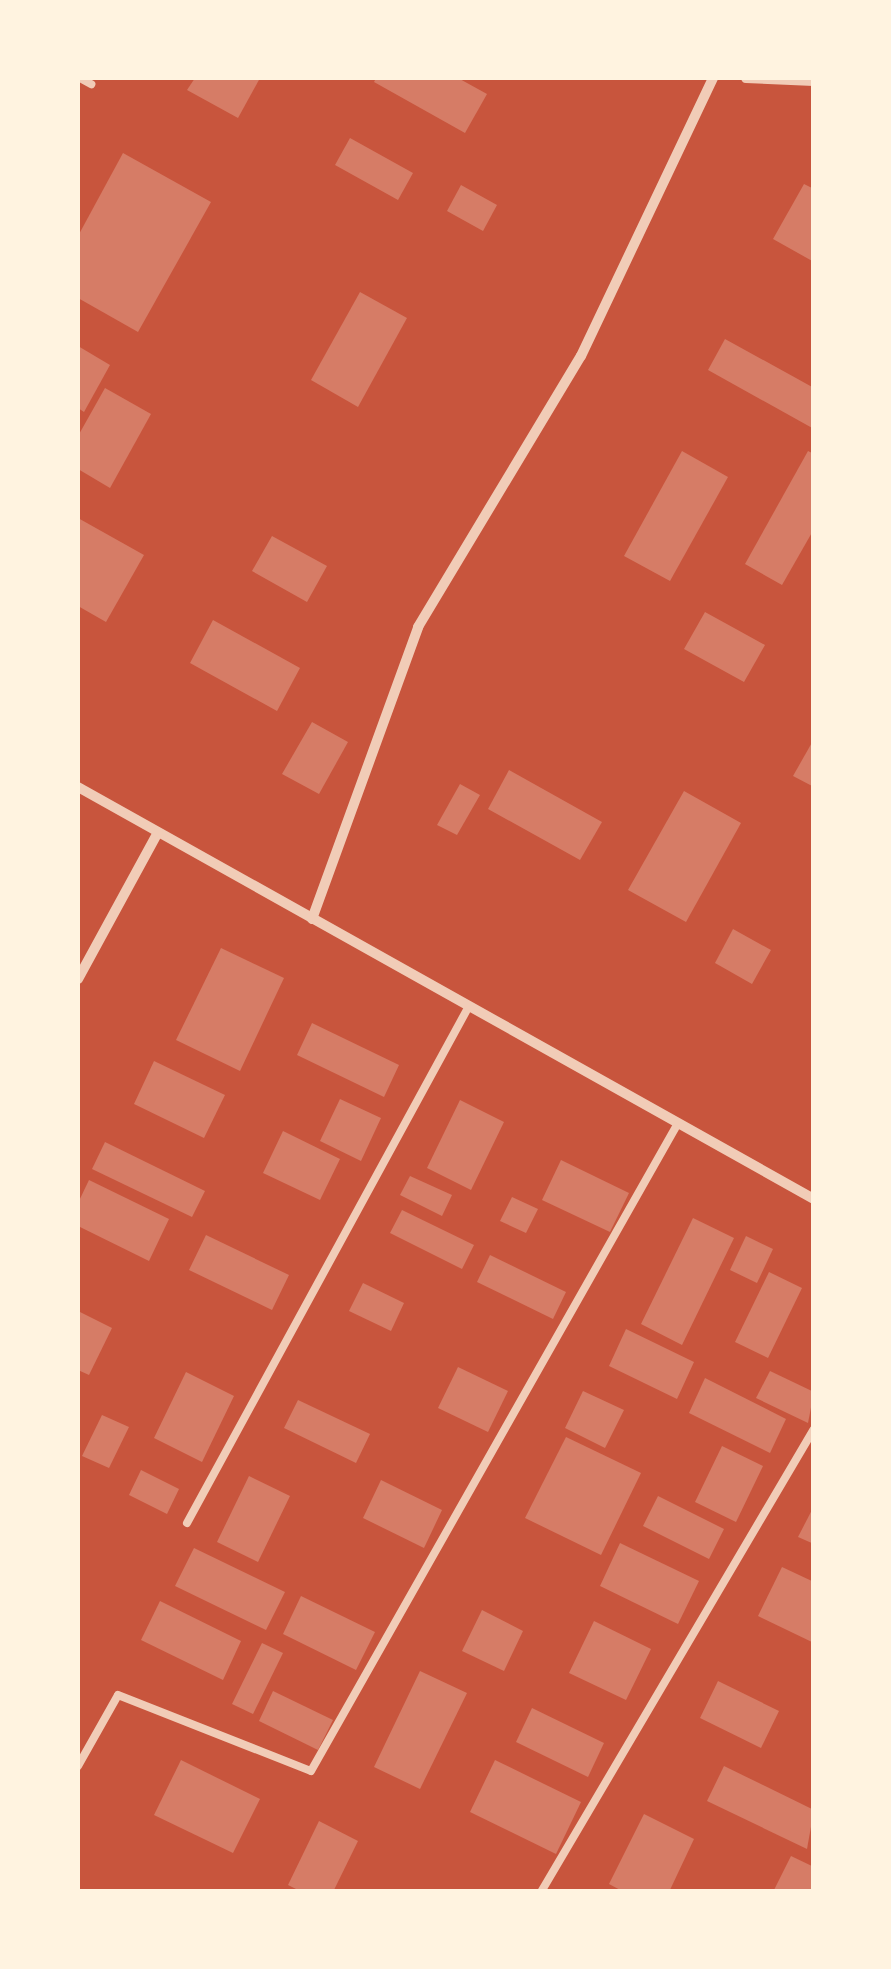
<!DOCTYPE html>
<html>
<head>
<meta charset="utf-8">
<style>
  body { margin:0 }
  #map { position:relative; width:891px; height:1969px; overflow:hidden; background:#c8553d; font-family:Barlow,sans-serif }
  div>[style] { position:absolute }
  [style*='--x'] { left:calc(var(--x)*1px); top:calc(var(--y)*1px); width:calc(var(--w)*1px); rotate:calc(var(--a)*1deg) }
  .building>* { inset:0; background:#d67c66 }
  .service>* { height:8px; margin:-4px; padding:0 4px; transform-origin:4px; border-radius:4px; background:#f1ccb7 }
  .minor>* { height:10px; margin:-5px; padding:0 5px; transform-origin:5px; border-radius:5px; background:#f1ccb7 }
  span { translate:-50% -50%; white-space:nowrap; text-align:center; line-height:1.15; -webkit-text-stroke:10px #fff3e0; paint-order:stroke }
  .frame { position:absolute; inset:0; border:80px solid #fff3e0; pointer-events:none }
</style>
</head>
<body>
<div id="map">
  <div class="building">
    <i style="clip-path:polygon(195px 78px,260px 78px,238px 118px,187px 90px)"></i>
    <i style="clip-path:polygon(376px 78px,458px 78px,487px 94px,465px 133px,374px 82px)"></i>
    <i style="clip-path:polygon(350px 138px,413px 173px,398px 200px,335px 165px)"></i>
    <i style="clip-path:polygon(123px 153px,211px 202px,138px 332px,78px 298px,78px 236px)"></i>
    <i style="clip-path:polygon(804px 184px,814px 189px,814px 262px,773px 239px)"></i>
    <i style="clip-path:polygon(461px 185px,497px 205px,483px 231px,447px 211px)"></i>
    <i style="clip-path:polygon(360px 292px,407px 318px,358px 407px,311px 380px)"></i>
    <i style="clip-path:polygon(725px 339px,814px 388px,814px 429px,708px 370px)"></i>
    <i style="clip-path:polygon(78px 346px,110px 365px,84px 412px,78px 408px)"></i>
    <i style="clip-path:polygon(105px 388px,151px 414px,110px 488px,78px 469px,78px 436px)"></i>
    <i style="clip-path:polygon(682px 451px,728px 477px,670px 581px,624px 556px)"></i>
    <i style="clip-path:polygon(808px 451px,814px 454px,814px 529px,782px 585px,745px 564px)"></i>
    <i style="clip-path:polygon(78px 518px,144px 555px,106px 622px,78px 606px)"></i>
    <i style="clip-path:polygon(272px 536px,327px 566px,307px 602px,252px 571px)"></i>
    <i style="clip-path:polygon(705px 612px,765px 645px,744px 682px,684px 649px)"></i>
    <i style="clip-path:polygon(213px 620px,300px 668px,277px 711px,190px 663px)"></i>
    <i style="clip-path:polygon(312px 722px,348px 742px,319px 794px,282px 774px)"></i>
    <i style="clip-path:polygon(814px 739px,814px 787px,793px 776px)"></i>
    <i style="clip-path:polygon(509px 770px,602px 822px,580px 860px,488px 809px)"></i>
    <i style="clip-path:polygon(460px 784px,480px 795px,457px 835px,437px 825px)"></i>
    <i style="clip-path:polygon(684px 791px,741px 823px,686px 922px,628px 890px)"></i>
    <i style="clip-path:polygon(733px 929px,771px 950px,752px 984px,715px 963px)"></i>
    <i style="clip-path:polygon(221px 948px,284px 978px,240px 1071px,176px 1040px)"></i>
    <i style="clip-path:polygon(312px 1023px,399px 1065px,384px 1097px,297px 1055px)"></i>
    <i style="clip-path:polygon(154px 1061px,225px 1095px,204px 1138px,134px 1104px)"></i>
    <i style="clip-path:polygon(340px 1099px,381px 1118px,361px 1161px,320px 1141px)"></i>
    <i style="clip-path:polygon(460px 1100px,504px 1122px,471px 1190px,427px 1168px)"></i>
    <i style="clip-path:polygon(283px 1131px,340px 1159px,320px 1200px,263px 1173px)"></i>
    <i style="clip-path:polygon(105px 1142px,205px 1191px,192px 1217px,92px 1169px)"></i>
    <i style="clip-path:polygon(561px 1160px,629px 1193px,610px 1232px,542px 1200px)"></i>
    <i style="clip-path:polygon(410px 1176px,452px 1195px,442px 1216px,400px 1195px)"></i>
    <i style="clip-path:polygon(89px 1180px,169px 1219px,149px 1261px,78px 1226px,78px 1203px)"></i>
    <i style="clip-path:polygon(512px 1197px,538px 1209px,526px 1233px,500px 1221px)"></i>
    <i style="clip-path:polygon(402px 1210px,474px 1245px,462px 1269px,390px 1233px)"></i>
    <i style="clip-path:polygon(693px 1218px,734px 1238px,682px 1345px,641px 1324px)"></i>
    <i style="clip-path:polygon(206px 1235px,289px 1275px,272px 1310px,189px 1270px)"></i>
    <i style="clip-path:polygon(746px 1236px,773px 1249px,757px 1283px,730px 1270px)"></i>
    <i style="clip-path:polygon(490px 1255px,566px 1292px,553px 1319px,477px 1282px)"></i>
    <i style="clip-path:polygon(769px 1272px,802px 1288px,768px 1358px,735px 1342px)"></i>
    <i style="clip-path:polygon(363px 1283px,404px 1303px,391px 1331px,349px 1311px)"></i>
    <i style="clip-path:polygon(78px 1311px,112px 1328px,89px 1375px,78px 1370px)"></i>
    <i style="clip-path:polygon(626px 1329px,694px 1362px,677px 1399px,609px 1366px)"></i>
    <i style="clip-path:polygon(458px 1367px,508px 1391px,488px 1432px,438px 1408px)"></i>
    <i style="clip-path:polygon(770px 1371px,814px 1392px,808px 1423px,756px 1398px)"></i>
    <i style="clip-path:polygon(186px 1372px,234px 1396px,202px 1462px,154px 1438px)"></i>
    <i style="clip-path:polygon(705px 1378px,786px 1419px,770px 1453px,689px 1413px)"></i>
    <i style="clip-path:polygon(583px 1391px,624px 1410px,605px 1448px,565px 1428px)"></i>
    <i style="clip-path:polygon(298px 1400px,370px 1434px,356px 1463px,284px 1428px)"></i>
    <i style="clip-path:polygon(102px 1415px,129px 1427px,109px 1468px,82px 1456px)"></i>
    <i style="clip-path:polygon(566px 1437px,641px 1473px,601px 1555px,525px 1518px)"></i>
    <i style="clip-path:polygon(722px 1446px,763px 1466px,736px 1522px,695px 1502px)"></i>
    <i style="clip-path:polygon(141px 1470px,179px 1489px,167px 1514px,129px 1495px)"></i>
    <i style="clip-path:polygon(249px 1476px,290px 1496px,258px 1562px,217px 1542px)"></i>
    <i style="clip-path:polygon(381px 1480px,442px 1510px,424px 1548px,363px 1518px)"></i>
    <i style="clip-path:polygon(658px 1496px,724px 1529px,709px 1559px,643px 1526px)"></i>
    <i style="clip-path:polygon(814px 1506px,814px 1544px,798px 1537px)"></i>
    <i style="clip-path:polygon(620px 1543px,699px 1581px,678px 1624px,600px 1586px)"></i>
    <i style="clip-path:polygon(194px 1548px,285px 1592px,266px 1630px,175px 1586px)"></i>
    <i style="clip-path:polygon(782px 1567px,814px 1582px,814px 1643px,758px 1616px)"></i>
    <i style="clip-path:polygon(301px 1596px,375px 1632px,356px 1670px,283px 1634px)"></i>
    <i style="clip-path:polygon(160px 1601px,241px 1641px,223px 1680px,141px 1640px)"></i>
    <i style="clip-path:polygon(482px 1610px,523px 1631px,504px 1671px,462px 1651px)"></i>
    <i style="clip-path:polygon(594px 1621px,651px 1649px,626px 1700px,569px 1673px)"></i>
    <i style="clip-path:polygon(262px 1643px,283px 1653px,253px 1714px,232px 1704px)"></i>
    <i style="clip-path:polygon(420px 1671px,467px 1693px,420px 1789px,374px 1767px)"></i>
    <i style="clip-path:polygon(718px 1681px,779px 1711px,761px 1748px,700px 1718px)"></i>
    <i style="clip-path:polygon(273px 1691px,333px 1720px,318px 1750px,259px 1721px)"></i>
    <i style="clip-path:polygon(532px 1708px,604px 1743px,588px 1777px,516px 1742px)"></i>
    <i style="clip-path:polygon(181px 1760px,260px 1799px,233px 1853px,154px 1815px)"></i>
    <i style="clip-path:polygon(495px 1760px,581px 1802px,556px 1854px,470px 1812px)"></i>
    <i style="clip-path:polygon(724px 1766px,814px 1810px,807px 1849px,707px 1801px)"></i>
    <i style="clip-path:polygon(644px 1814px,694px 1839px,669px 1892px,624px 1892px,609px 1884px)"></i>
    <i style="clip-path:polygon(319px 1821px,358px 1841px,333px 1892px,302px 1892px,288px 1885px)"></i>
    <i style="clip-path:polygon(791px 1856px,814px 1867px,814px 1892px,773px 1892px)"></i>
  </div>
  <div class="service">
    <i style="--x:80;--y:78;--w:13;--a:29"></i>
    <i style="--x:187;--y:1523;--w:589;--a:-61.39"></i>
    <i style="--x:78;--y:1766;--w:81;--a:-60.6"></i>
    <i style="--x:118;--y:1695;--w:207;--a:21.5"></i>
    <i style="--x:311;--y:1771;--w:745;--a:-60.47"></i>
    <i style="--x:541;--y:1892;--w:537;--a:-59.48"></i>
  </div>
  <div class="minor">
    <i style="--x:746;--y:78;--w:68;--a:2.5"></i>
    <i style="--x:78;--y:787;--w:843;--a:29.24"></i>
    <i style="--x:312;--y:919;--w:311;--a:-70"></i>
    <i style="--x:418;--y:627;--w:316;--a:-59"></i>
    <i style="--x:581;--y:356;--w:308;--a:-64.6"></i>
    <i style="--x:78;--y:979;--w:167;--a:-61.4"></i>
  </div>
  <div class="frame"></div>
</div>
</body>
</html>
